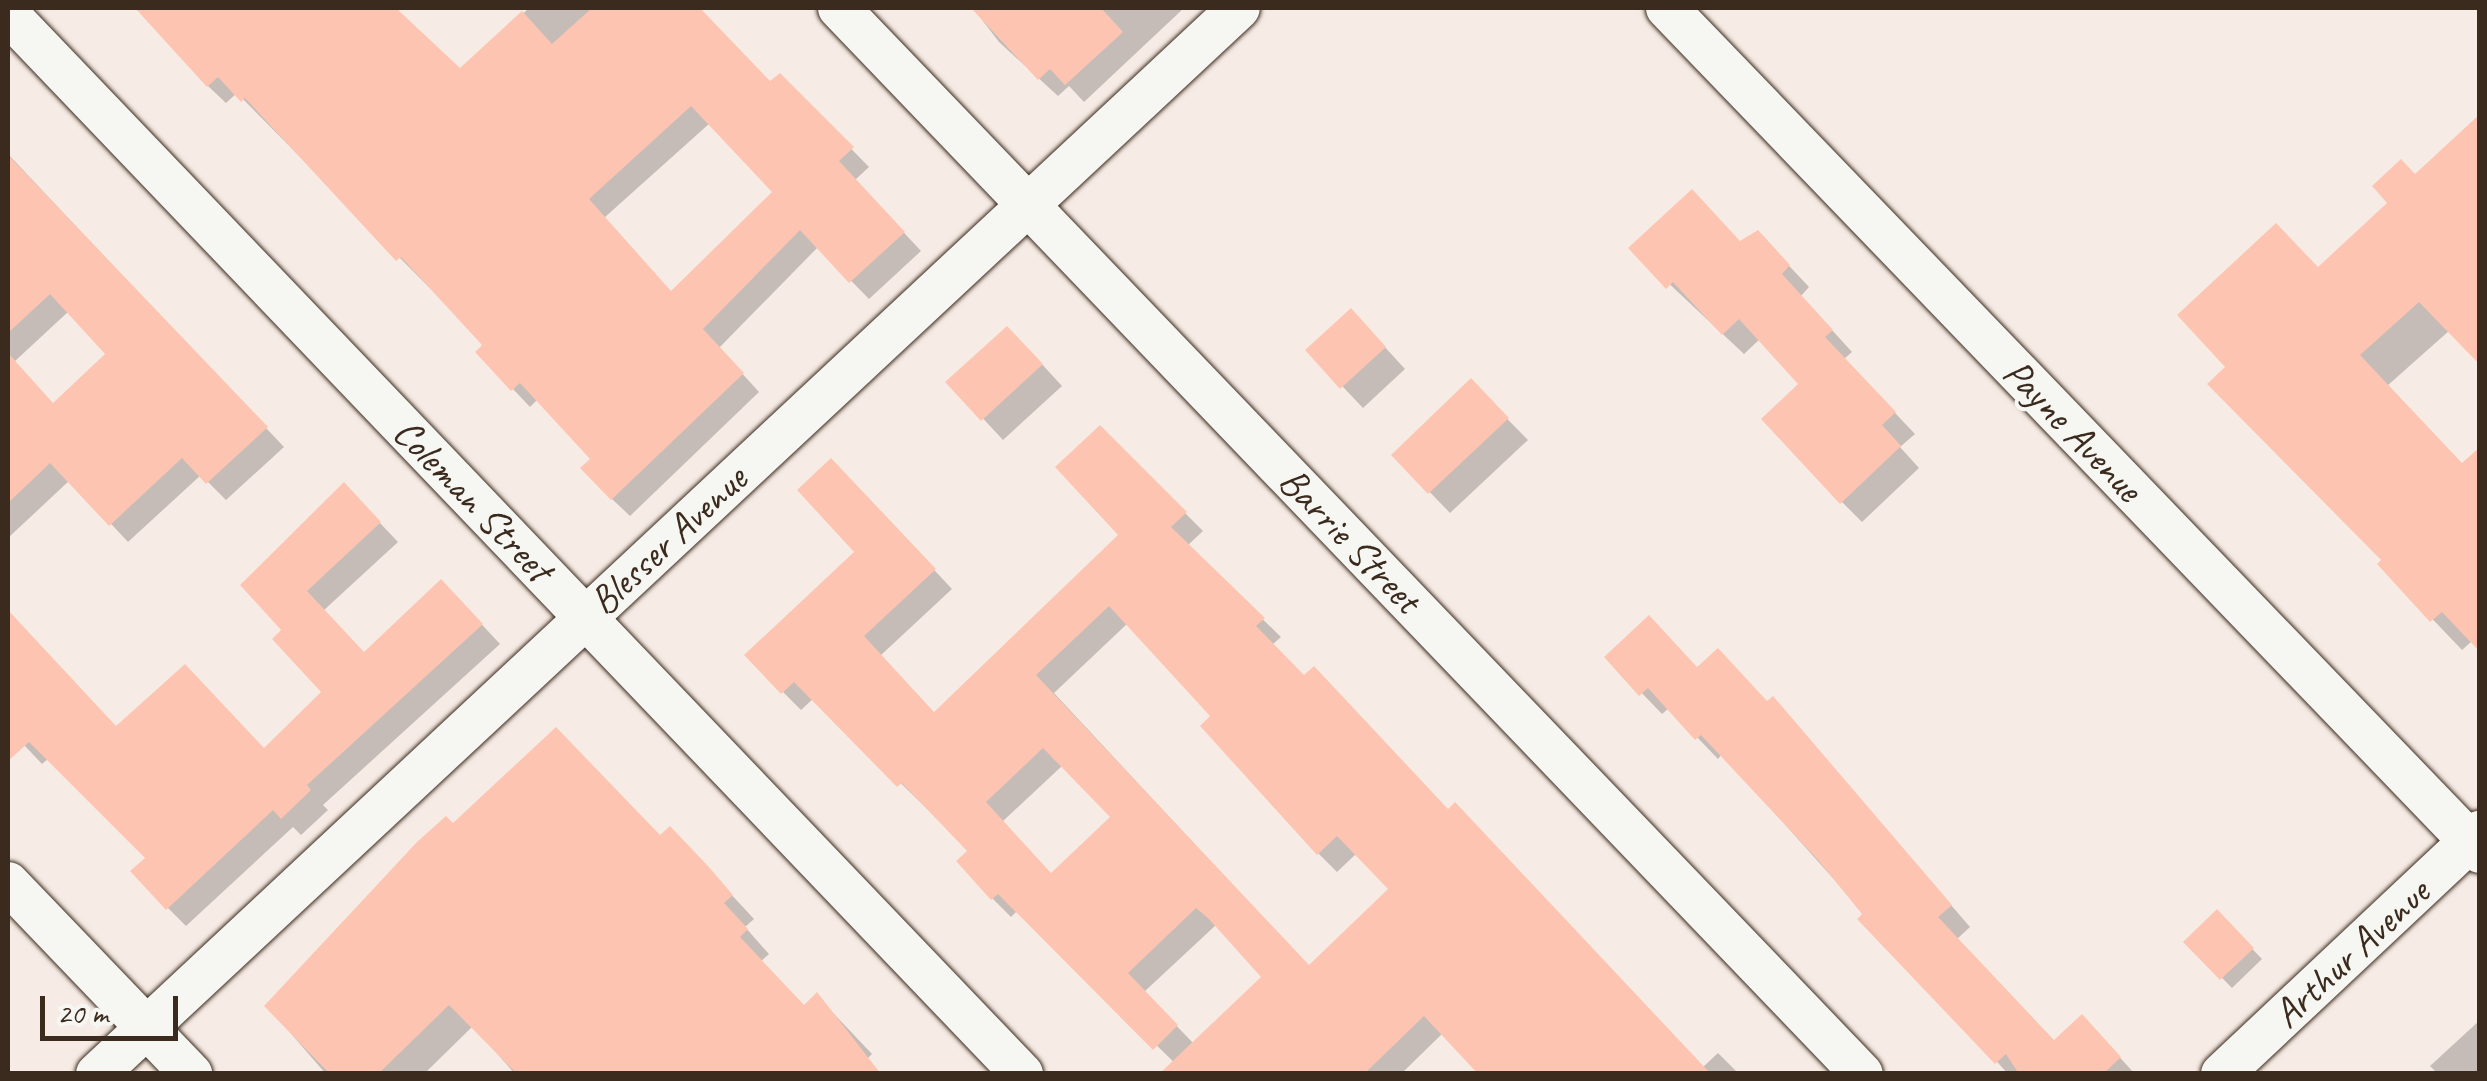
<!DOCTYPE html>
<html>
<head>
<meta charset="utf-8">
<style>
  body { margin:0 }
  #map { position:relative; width:2487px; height:1081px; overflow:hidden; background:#f7ece5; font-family:Caveat,sans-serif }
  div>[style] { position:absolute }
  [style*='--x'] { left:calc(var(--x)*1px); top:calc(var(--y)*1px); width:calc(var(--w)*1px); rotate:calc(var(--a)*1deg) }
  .shadow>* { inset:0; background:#0003 }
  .building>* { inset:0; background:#fdc5b1 }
  .roads { filter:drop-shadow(0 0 2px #3b2a1e) drop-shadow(0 0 2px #3b2a1e) }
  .street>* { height:42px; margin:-21px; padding:0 21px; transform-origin:21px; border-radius:21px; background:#f6f6f2 }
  span { translate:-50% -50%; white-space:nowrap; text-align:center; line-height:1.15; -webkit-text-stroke:8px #f6f6f2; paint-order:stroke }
  .street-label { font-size:40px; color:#3b2a1e }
  .frame { position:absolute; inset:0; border:10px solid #3b2a1e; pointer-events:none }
  .scale { position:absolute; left:40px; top:996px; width:138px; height:45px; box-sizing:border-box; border:5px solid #3b2a1e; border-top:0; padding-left:12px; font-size:30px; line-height:35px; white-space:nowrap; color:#3b2a1e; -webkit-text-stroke:8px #f6f6f2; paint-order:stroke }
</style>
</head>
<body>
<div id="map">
  <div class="shadow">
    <i style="clip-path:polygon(evenodd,157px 8px,401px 8px,398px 11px,460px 72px,529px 8px,697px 8px,771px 84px,780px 76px,869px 167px,855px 180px,921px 251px,869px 299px,818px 247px,719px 348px,759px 392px,630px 516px,612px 499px,593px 459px,538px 399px,530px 407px,478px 352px,486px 345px,237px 93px,226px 103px,208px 86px,147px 17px,157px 8px,710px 123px,775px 192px,672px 294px,604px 218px,710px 123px)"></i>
    <i style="clip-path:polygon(973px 8px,1062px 10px,1184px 8px,1084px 102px,1069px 86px,1058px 96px,999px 42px)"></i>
    <i style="clip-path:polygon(evenodd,8px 154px,284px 447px,226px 500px,201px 475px,128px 542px,70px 480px,8px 538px,8px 446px,25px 429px,8px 411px,8px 265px,23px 250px,8px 233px,8px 154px,69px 311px,109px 354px,54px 406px,14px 362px,69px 311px)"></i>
    <i style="clip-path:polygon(2401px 162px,2450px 330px,2387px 386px,2472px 641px,2462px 650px,2380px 564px,2384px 559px,2319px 270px,2391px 203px)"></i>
    <i style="clip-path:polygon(1740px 244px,1778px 254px,1809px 287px,1801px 296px,1852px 352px,1844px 359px,1915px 434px,1900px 447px,1919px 468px,1862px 522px,1842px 502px,1802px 384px,1760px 339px,1744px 354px,1631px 248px)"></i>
    <i style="clip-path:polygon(1371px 332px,1405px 369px,1363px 408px,1308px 350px)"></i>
    <i style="clip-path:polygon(1028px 349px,1062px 386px,1003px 440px,949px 382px)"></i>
    <i style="clip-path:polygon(1471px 382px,1528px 440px,1450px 513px,1394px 455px)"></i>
    <i style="clip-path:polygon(evenodd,1100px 428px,1203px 531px,1187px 546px,1281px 637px,1272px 645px,1703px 1067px,1718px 1053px,1739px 1074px,1482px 1074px,1443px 1033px,1401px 1074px,1186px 1074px,1018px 910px,1011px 917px,993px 899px,959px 862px,970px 851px,814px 698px,801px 710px,783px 692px,857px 552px,849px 479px,952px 589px,880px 656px,935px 715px,1121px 535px,1100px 428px,1128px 623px,1214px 716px,1204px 726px,1319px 854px,1337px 872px,1357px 853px,1391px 890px,1310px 968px,1054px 693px,1128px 623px,1100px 428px,1063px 765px,1114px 817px,1052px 876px,1002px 822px,1063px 765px,1100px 428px,1216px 925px,1265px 977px,1194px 1044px,1144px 992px,1216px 925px)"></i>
    <i style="clip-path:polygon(362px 504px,398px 542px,323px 611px,364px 654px,459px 600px,500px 644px,323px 805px,328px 810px,301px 835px,293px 827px,186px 926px,168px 908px,148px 858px,49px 758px,42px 764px,8px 728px,8px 612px,117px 729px,264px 751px,325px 692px,285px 630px,243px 585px)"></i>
    <i style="clip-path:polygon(1607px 657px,1698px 670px,1768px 704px,1773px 699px,1970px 927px,1957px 939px,2055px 1043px,2102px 1038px,2135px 1074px,2008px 1074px,1722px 754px,1718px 759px,1669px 708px,1662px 714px)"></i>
    <i style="clip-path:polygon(453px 826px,660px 838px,692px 852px,754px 919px,745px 927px,769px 954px,761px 961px,804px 1007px,817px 996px,872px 1054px,866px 1060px,879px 1074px,515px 1074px,473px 1026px,424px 1074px,326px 1074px,267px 1006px)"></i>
    <i style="clip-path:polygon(2217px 912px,2262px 959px,2232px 988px,2187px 942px)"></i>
    <i style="clip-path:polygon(2480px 1020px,2480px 1074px,2438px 1074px,2430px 1066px)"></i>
  </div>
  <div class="building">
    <i style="clip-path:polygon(evenodd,135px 8px,396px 8px,460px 68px,522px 11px,552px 44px,592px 8px,700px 8px,770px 81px,780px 73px,854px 147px,839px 161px,905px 232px,849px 283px,800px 230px,703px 329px,744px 373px,611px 500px,580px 468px,590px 459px,520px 383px,511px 391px,475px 352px,482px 345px,401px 257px,396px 261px,245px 98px,241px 102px,218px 77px,207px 87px,135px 8px,691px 106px,772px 192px,671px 291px,589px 199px,691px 106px)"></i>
    <i style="clip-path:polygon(971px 8px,1101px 8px,1123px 32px,1065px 85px,1050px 69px,1038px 80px)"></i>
    <i style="clip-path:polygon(2480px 114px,2480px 365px,2419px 302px,2360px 355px,2462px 463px,2480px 447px,2480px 652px,2442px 612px,2430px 622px,2377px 564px,2381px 560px,2207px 384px,2225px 367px,2177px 315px,2276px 223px,2318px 267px,2387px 203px,2372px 186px,2401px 159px,2415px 174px)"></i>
    <i style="clip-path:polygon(8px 155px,268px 427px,206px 484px,182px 458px,109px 526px,50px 463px,8px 503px,8px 353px,53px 403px,105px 354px,50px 294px,8px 333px)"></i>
    <i style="clip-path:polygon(1692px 189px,1740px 241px,1758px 230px,1790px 265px,1782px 274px,1833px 330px,1825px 337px,1896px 412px,1882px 425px,1901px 446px,1840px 504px,1761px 419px,1798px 384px,1739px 319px,1722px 335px,1673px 282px,1666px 289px,1628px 248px)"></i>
    <i style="clip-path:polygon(1351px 308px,1386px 347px,1340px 389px,1305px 350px)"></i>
    <i style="clip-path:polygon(1007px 326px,1043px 364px,981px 421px,945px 382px)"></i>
    <i style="clip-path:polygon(1471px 378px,1509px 418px,1428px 494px,1391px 455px)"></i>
    <i style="clip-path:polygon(evenodd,1100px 425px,1187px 512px,1171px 527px,1265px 618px,1256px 626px,1304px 675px,1314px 666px,1448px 809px,1455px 802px,1711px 1074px,1478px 1074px,1424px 1016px,1364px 1074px,1159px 1074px,1261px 977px,1208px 918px,1196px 908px,1128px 973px,1178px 1025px,1153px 1050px,998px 894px,991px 900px,956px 861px,967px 851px,902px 783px,897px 787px,794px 682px,781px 694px,744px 655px,854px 552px,797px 490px,831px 458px,936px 569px,864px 636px,934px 712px,1118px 535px,1055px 467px,1100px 425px,1109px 606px,1210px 716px,1200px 726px,1317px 855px,1337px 836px,1388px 889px,1309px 965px,1036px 675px,1109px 606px,1100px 425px,1043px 748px,1110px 817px,1051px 873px,986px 802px,1043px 748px)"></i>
    <i style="clip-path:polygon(344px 482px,381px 522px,307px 591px,364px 652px,441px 579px,483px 624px,307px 785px,311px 790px,281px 819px,273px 810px,166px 910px,130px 871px,145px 858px,29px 742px,8px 761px,8px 610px,116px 726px,185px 664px,264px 748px,321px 692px,272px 639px,281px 630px,240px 585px)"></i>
    <i style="clip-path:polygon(1649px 615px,1697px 667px,1718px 648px,1767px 701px,1773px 696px,1952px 905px,1938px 917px,2054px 1040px,2082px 1014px,2121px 1057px,2103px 1074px,2019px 1074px,2006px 1054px,1995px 1064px,1857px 919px,1862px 914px,1818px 860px,1701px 735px,1695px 740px,1648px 688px,1639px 696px,1604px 657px)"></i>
    <i style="clip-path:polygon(556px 727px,660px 835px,670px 826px,708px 866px,733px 895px,724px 903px,748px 929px,740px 937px,804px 1005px,817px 992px,881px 1074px,517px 1074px,449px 1005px,378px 1074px,330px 1074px,264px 1006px,417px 842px,446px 816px,453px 823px)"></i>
    <i style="clip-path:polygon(2217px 909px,2254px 948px,2220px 980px,2183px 942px)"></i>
  </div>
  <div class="roads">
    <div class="street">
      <i style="--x:839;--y:8;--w:1477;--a:46.18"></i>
      <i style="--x:1667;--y:8;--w:1172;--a:46.07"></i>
      <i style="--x:8;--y:14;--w:1467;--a:46.27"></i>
      <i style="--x:8;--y:883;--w:265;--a:46.2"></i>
      <i style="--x:97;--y:1074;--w:1562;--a:-43.03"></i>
      <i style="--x:2222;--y:1074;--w:354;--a:-43.2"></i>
    </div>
  </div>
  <div class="street-label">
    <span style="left:2073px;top:430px;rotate:46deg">Payne Avenue</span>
    <span style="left:473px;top:500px;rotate:46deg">Coleman Street</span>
    <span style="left:668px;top:540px;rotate:-43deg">Blesser Avenue</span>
    <span style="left:1350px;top:540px;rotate:46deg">Barrie Street</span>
    <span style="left:2351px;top:953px;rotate:-43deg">Arthur Avenue</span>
  </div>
  <div class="frame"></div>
  <div class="scale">20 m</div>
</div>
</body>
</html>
